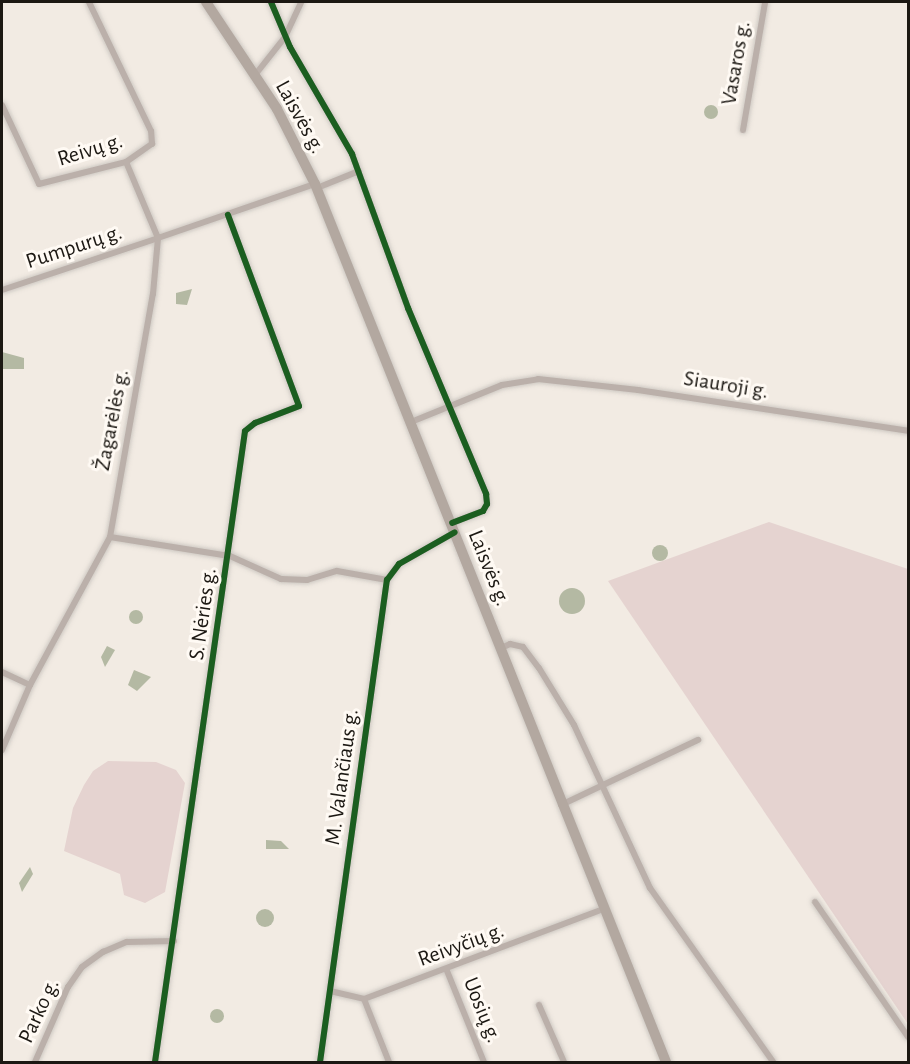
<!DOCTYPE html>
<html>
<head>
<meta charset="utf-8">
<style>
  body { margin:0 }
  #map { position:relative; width:910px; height:1064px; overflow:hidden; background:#f2ebe3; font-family:"Alegreya Sans",sans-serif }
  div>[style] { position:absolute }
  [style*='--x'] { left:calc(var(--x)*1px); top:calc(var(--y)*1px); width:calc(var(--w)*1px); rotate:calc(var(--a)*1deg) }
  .green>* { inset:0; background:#e5d3d0 }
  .water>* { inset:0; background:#b4b9a3 }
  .round { border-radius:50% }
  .roads { filter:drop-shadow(0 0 2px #cec9c3) drop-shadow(0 0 2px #cec9c3) }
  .minor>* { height:6px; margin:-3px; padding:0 3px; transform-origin:3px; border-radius:3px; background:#bbb0aa }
  .primary>* { height:10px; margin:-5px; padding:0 5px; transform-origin:5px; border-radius:5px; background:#b3a8a0 }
  .cycleway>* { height:6px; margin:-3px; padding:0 3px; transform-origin:3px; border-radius:3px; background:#1b5e20 }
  span { translate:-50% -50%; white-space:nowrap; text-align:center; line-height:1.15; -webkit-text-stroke:6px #fffaf4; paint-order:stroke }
  .street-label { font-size:22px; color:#1c1813 }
  .frame { position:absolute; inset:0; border:3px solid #1c1813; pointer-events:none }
</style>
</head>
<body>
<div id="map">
  <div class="green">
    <i style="clip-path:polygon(769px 522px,908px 569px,908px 1024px,608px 581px)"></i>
    <i style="clip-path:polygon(108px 761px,156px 762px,176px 770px,185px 783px,165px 892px,145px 903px,124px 895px,120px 874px,64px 851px,73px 808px,84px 785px,93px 771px)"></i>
  </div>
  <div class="water">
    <i class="round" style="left:704px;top:105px;width:14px;height:14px"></i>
    <i style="clip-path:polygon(192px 289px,187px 305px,176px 304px,176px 293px)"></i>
    <i style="clip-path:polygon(2px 352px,24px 358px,24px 369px,2px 369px)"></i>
    <i class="round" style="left:652px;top:545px;width:16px;height:16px"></i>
    <i class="round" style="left:559px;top:588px;width:26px;height:26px"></i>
    <i class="round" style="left:129px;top:610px;width:14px;height:14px"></i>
    <i style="clip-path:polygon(107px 646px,115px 650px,105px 667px,101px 657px)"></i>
    <i style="clip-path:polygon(134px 670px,151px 677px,137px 691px,128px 685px)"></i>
    <i style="clip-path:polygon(266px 840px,281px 841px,289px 849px,266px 849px)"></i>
    <i style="clip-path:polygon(30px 867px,33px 874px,22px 892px,19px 883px)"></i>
    <i class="round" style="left:256px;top:909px;width:18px;height:18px"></i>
    <i class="round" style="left:210px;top:1009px;width:14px;height:14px"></i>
  </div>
  <div class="roads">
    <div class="minor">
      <i style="--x:271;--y:2;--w:49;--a:67.1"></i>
      <i style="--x:290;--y:47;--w:124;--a:59.9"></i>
      <i style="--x:352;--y:154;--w:164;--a:70"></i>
      <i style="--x:408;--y:308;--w:202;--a:67.2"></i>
      <i style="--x:486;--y:494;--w:10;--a:84"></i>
      <i style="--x:487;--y:504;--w:8;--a:120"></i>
      <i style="--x:483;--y:511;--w:33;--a:159"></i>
      <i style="--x:255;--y:75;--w:48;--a:-51.7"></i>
      <i style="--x:285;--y:37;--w:38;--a:-65"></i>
      <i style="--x:2;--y:105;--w:87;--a:64.9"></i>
      <i style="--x:39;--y:184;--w:90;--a:-14.2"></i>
      <i style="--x:126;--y:162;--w:32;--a:-35"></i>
      <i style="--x:152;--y:144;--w:13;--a:-94"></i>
      <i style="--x:151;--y:131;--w:143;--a:-115.7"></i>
      <i style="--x:743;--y:130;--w:130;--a:-80.2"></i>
      <i style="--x:317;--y:188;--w:45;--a:-22"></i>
      <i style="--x:2;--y:290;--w:164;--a:-18.4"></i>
      <i style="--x:158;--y:238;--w:82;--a:-112.8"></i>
      <i style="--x:411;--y:422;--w:98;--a:-22.1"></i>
      <i style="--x:502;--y:385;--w:36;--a:-9"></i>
      <i style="--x:538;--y:379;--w:101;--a:6.3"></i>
      <i style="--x:638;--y:390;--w:273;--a:8.6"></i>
      <i style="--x:110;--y:537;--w:121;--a:9"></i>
      <i style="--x:230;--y:556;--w:56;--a:24.3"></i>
      <i style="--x:281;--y:579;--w:26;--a:2"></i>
      <i style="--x:307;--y:580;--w:31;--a:-17"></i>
      <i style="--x:337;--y:571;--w:51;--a:10.2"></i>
      <i style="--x:501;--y:648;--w:10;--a:-24"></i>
      <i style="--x:510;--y:644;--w:13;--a:13"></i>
      <i style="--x:523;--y:647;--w:26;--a:53"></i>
      <i style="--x:539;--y:668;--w:67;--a:58.4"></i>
      <i style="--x:574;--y:725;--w:180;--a:65"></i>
      <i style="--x:650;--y:888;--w:213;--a:54.7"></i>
      <i style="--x:2;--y:672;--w:31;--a:25"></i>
      <i style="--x:2;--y:750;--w:71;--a:-66.7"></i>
      <i style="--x:30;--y:685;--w:168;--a:-61.6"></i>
      <i style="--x:110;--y:537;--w:247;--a:-80"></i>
      <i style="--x:153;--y:294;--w:56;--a:-84.9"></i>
      <i style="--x:158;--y:238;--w:166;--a:-19"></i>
      <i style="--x:561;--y:805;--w:152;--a:-25.4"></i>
      <i style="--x:815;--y:902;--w:164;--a:55.4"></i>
      <i style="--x:447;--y:971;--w:98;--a:67.9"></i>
      <i style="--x:330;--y:991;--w:35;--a:13"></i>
      <i style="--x:364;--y:999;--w:255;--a:-20.6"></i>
      <i style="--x:364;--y:999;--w:68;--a:68.4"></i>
      <i style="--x:539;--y:1005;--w:62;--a:66.3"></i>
      <i style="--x:35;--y:1062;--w:82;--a:-66.3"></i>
      <i style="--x:68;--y:987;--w:24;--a:-55"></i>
      <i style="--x:82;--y:967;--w:26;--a:-36"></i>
      <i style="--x:103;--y:952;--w:26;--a:-23"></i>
      <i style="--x:127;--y:942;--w:47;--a:-1.2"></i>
      <i style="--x:155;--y:1062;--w:637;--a:-81.88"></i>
      <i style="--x:245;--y:431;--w:13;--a:-39"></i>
      <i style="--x:255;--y:423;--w:47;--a:-21.1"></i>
      <i style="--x:299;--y:406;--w:204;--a:-110.4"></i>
      <i style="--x:320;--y:1062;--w:487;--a:-82.1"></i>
      <i style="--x:387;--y:580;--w:20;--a:-53"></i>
      <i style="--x:399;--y:564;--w:64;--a:-29.7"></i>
    </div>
    <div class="primary">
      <i style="--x:206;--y:2;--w:128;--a:56.4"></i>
      <i style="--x:277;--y:109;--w:84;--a:63.1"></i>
      <i style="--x:315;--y:184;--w:946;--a:68.21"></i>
    </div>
  </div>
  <div class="cycleway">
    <i style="--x:271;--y:2;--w:49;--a:67.1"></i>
    <i style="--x:290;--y:47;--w:124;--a:59.9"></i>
    <i style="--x:352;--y:154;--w:164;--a:70"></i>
    <i style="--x:408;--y:308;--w:202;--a:67.2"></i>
    <i style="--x:486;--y:494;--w:10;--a:84"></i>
    <i style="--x:487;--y:504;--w:8;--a:120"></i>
    <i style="--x:483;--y:511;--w:33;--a:159"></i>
    <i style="--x:155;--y:1062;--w:637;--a:-81.88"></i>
    <i style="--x:245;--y:431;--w:13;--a:-39"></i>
    <i style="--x:255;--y:423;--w:47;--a:-21.1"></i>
    <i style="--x:299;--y:406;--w:204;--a:-110.4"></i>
    <i style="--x:320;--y:1062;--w:487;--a:-82.1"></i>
    <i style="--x:387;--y:580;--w:20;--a:-53"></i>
    <i style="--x:399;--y:564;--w:64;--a:-29.7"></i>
  </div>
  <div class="street-label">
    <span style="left:736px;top:63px;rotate:-80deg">Vasaros g.</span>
    <span style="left:300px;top:117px;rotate:61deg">Laisvės g.</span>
    <span style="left:90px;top:150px;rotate:-17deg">Reivų g.</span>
    <span style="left:74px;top:247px;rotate:-18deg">Pumpurų g.</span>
    <span style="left:726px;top:385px;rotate:9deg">Siauroji g.</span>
    <span style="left:112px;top:420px;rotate:-79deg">Žagarėlės g.</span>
    <span style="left:489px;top:568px;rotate:68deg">Laisvės g.</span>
    <span style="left:203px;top:614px;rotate:-82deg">S. Nėries g.</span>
    <span style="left:342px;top:777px;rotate:-82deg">M. Valančiaus g.</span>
    <span style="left:461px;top:945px;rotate:-20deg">Reivyčių g.</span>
    <span style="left:482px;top:1010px;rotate:68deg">Uosių g.</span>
    <span style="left:39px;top:1011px;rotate:-65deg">Parko g.</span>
  </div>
  <div class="frame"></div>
</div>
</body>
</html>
